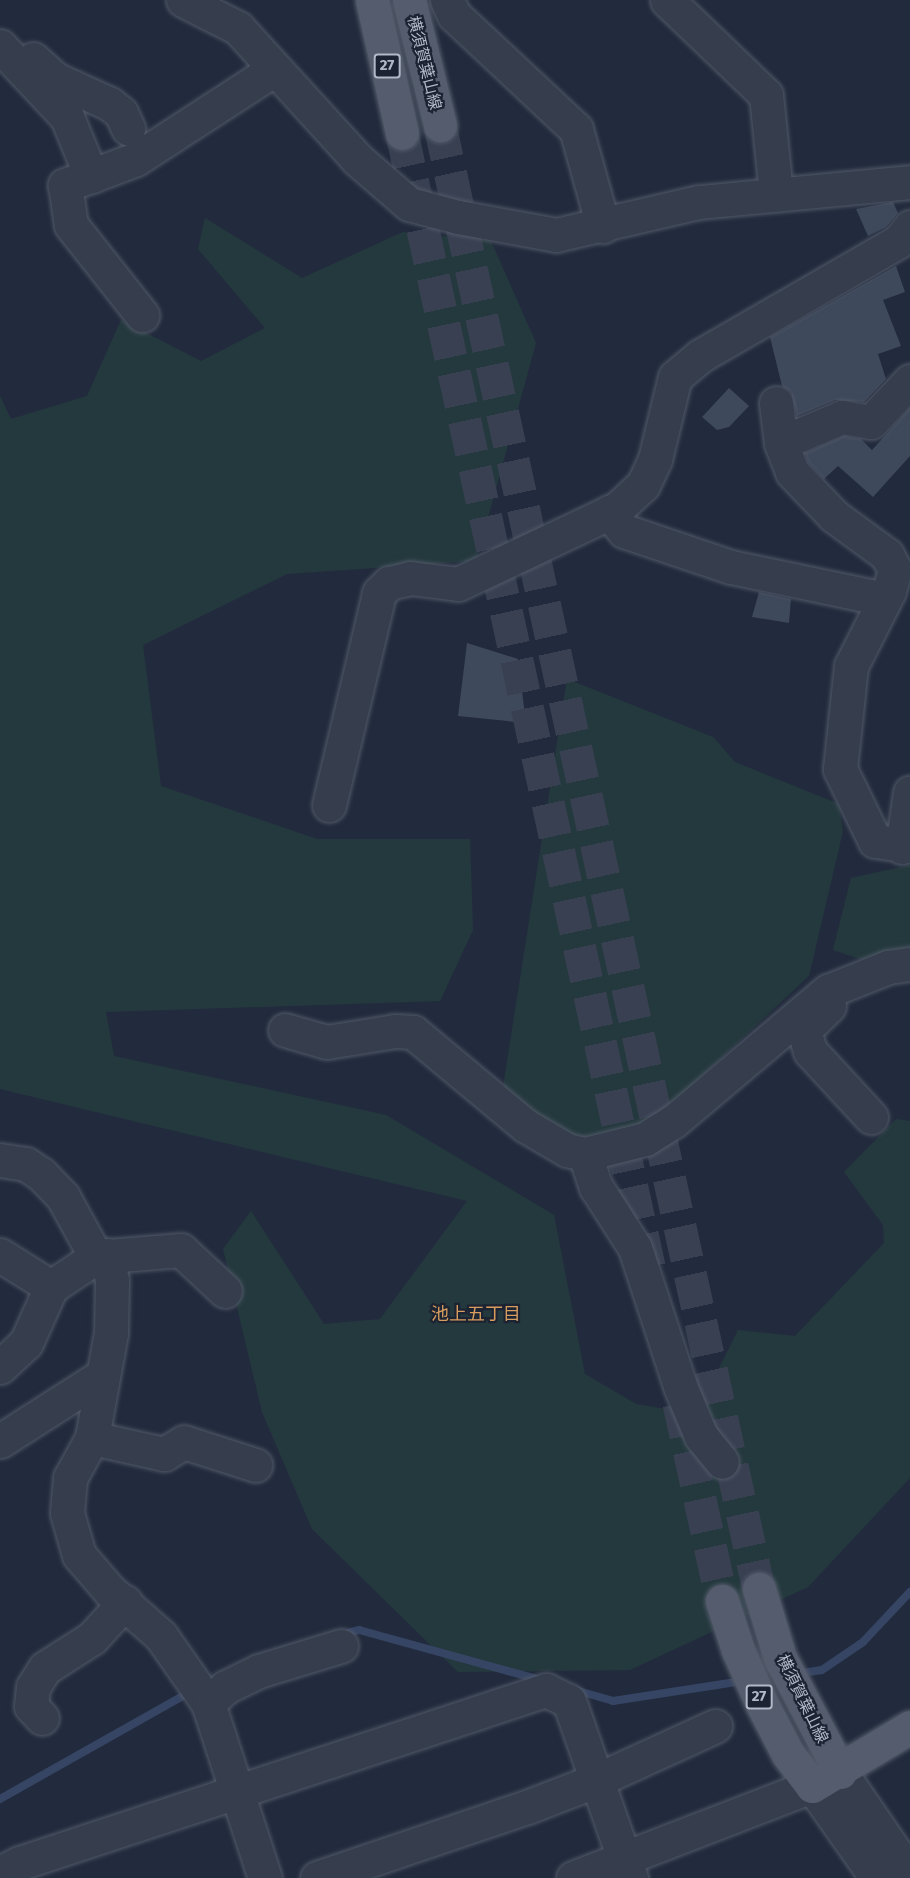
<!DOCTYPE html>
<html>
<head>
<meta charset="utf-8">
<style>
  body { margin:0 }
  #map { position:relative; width:910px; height:1878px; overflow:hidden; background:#222b3d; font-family:"Fira Sans","Noto Sans JP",sans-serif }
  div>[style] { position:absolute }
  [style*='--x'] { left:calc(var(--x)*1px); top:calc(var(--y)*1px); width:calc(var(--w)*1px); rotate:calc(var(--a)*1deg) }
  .green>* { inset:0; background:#24393e }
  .stream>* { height:8px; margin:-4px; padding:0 4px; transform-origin:4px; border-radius:4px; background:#364564 }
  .building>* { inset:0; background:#3e495c }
  .major-tunnel>* { height:33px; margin-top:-16.5px; transform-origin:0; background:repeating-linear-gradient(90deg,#384052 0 33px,transparent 0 49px) }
  .roads { filter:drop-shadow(0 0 2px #515968) drop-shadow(0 0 2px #515968) }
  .minor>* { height:33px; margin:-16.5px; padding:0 16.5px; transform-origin:16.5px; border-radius:16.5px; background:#363e4d }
  .major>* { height:33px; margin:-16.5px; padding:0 16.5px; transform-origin:16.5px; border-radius:16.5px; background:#545c6d }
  span { translate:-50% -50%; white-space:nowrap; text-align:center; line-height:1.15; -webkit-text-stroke:4.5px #1c2332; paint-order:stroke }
  .shield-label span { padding:2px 4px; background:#1c2332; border:2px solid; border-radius:4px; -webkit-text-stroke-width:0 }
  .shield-label { font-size:15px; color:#b2b9c8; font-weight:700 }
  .street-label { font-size:16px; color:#b2b9c8 }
  .neighbourhood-label { font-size:18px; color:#d79d5e }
</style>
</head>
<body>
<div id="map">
  <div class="green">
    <i style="clip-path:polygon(205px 218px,302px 278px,403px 232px,491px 241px,536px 343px,476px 561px,287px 574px,143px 645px,161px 786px,317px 839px,470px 839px,473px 930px,440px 1001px,106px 1012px,114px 1056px,386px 1115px,554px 1215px,585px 1374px,636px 1404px,696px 1414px,738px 1330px,795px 1336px,884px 1243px,883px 1225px,844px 1172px,896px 1119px,910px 1121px,910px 1478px,808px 1587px,630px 1670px,458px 1672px,312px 1529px,262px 1412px,223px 1249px,251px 1211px,324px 1324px,380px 1319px,467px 1201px,0 1089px,0 396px,11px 419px,87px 396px,121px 320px,201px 361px,265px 328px,198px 249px)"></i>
    <i style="clip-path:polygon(567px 679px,713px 737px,735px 762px,839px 804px,843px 831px,809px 976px,645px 1129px,565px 1141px,501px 1100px)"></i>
    <i style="clip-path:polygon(910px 865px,910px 976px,833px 950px,851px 878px)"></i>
  </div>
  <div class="stream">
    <i style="--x:340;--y:1635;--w:20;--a:-15"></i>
    <i style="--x:359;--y:1630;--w:188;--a:15.4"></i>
    <i style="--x:796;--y:1674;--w:26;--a:-9"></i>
    <i style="--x:822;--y:1670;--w:50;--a:-34.3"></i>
    <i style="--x:863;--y:1642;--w:69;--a:-46.8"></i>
    <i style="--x:575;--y:1690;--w:40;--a:16"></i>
    <i style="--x:613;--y:1701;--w:131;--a:-8.8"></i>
    <i style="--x:0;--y:1799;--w:218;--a:-29.4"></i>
  </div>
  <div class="building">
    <i style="clip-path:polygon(893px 202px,898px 213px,886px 227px,868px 236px,856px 209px)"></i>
    <i style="clip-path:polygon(896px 266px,905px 292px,883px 300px,901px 346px,878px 354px,886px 379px,864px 402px,835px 400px,797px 416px,791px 392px,782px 386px,770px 337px)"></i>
    <i style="clip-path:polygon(729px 388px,749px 406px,729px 427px,717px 430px,702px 417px)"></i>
    <i style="clip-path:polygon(910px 408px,910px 456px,873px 497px,838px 466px,824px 479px,808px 462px,805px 453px,844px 436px,861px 439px,872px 450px)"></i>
    <i style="clip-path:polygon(759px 592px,791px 599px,789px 623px,752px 617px)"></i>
    <i style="clip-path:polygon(467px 643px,518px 659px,526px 723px,458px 716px)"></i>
  </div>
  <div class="major-tunnel">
    <i style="--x:440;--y:125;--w:1498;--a:77.71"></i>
    <i style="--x:402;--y:133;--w:1164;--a:77.7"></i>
    <i style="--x:679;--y:1403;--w:203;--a:77.7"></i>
  </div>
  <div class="roads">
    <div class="minor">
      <i style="--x:183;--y:0;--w:62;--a:27"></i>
      <i style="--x:238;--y:28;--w:177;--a:47.7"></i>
      <i style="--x:357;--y:159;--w:69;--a:40.9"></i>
      <i style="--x:409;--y:204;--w:51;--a:14.9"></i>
      <i style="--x:458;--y:217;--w:100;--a:10.4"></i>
      <i style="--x:556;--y:235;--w:147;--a:-13"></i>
      <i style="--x:699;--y:202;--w:212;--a:-5.4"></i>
      <i style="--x:447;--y:0;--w:17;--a:65"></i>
      <i style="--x:454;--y:15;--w:167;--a:43.1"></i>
      <i style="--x:576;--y:129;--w:101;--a:74.4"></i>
      <i style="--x:667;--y:0;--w:137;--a:43.8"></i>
      <i style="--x:766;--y:95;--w:100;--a:84.2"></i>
      <i style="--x:0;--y:46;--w:98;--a:46.7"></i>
      <i style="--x:67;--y:117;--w:64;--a:67.9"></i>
      <i style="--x:91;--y:176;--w:48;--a:-20.7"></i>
      <i style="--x:136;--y:159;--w:163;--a:-33"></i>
      <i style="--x:33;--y:59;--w:30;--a:42"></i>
      <i style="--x:55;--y:79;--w:60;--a:24.4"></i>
      <i style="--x:110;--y:104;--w:14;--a:39"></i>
      <i style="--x:121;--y:113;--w:17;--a:65"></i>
      <i style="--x:91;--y:176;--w:28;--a:161"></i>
      <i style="--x:65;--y:185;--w:40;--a:81.5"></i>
      <i style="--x:71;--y:225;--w:115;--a:51.7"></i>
      <i style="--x:776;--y:403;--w:40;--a:82.9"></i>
      <i style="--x:781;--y:443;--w:31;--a:69"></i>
      <i style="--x:792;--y:472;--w:61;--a:46.3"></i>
      <i style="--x:834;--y:516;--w:66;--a:36.3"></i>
      <i style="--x:887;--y:555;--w:17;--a:62"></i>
      <i style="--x:895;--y:570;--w:22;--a:106"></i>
      <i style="--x:889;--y:591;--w:84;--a:116.9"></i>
      <i style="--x:851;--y:666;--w:104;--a:96.1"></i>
      <i style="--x:840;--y:769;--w:80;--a:64.1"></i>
      <i style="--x:875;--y:841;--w:35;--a:8"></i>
      <i style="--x:781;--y:443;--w:66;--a:-23.1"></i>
      <i style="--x:842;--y:417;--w:29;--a:10"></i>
      <i style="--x:871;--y:422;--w:57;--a:-46.4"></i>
      <i style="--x:609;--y:512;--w:24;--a:52"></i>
      <i style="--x:624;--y:531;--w:113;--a:18.6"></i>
      <i style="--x:731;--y:567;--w:156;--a:11.8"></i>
      <i style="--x:329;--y:805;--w:218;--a:-76.7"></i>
      <i style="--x:379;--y:593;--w:14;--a:-45"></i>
      <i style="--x:389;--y:583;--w:22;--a:-13"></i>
      <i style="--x:410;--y:578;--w:48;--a:7.1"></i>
      <i style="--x:458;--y:584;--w:176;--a:-25.3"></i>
      <i style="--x:617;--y:509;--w:35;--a:-43"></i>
      <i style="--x:643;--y:485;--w:29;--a:-65"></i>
      <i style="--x:655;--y:459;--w:84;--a:-76.3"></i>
      <i style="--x:675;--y:377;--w:33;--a:-40"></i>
      <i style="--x:700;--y:356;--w:230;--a:-30"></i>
      <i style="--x:899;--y:241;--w:18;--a:-52"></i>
      <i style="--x:902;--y:847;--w:55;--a:-81.6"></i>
      <i style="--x:829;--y:1006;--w:35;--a:136"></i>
      <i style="--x:804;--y:1030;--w:22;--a:74"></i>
      <i style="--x:810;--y:1051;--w:90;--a:47.3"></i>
      <i style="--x:285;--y:1030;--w:44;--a:15.9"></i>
      <i style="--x:327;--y:1042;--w:69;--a:-9.2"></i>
      <i style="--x:395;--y:1031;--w:18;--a:3"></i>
      <i style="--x:413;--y:1032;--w:147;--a:39.8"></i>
      <i style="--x:526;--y:1126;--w:48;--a:30.3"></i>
      <i style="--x:567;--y:1150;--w:18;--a:13"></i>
      <i style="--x:585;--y:1154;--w:62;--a:-14"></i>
      <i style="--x:645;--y:1139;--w:34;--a:-32"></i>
      <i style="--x:674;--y:1121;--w:202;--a:-40.2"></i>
      <i style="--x:828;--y:991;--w:65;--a:-21.8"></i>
      <i style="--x:888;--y:967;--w:22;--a:-8"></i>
      <i style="--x:585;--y:1154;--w:35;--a:72"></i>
      <i style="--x:596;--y:1187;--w:72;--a:57.4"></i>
      <i style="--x:635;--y:1248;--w:145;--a:71.9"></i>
      <i style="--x:680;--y:1386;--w:54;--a:67.2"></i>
      <i style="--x:701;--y:1436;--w:33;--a:51"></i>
      <i style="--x:0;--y:1160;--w:26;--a:9"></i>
      <i style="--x:26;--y:1164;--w:18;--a:34"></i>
      <i style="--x:41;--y:1174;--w:32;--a:46"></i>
      <i style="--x:63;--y:1197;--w:68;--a:61.2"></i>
      <i style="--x:96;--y:1257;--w:85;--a:-4.7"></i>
      <i style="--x:181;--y:1250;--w:60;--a:43"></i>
      <i style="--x:0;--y:1255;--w:60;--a:32.1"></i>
      <i style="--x:107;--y:1255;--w:26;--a:79"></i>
      <i style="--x:112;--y:1281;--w:52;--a:91.1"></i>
      <i style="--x:111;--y:1333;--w:107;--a:100.3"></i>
      <i style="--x:92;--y:1438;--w:46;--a:118.8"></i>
      <i style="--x:70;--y:1478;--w:35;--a:95"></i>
      <i style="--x:67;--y:1513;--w:44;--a:74.1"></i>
      <i style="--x:79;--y:1555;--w:48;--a:49.3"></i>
      <i style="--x:110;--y:1591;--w:68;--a:41.4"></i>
      <i style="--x:161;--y:1636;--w:82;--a:55"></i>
      <i style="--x:208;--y:1703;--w:184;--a:72"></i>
      <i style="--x:0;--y:1367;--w:35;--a:-43"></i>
      <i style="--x:26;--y:1343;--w:61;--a:-65.9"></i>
      <i style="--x:51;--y:1287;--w:54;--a:-33.7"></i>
      <i style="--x:92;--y:1438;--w:74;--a:12.5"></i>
      <i style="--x:164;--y:1454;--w:23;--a:-31"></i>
      <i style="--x:184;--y:1442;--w:75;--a:17.9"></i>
      <i style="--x:0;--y:1441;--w:119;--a:-32.6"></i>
      <i style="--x:208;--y:1703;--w:24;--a:-42"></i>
      <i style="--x:226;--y:1687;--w:37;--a:-26"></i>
      <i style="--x:259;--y:1671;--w:86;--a:-17"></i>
      <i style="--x:42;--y:1718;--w:16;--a:-133"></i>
      <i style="--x:31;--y:1706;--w:19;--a:-84"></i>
      <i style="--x:33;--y:1687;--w:22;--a:-58"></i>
      <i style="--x:45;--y:1668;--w:56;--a:-32.6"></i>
      <i style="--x:92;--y:1638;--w:49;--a:-47.5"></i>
      <i style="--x:840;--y:1772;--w:124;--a:55.5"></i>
      <i style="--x:0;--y:1873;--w:22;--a:-27"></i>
      <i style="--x:20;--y:1863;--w:554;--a:-18.21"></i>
      <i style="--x:546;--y:1690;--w:25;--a:26"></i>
      <i style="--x:569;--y:1701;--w:188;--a:70.7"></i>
      <i style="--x:317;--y:1878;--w:222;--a:-18.7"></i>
      <i style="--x:527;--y:1807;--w:75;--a:-21.1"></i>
      <i style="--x:597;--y:1780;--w:130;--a:-24.6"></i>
      <i style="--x:573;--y:1878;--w:256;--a:-21.1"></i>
      <i style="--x:812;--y:1786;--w:113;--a:54.8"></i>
    </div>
    <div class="major">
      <i style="--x:372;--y:0;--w:136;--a:77.3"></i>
      <i style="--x:409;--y:0;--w:129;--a:76.1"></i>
      <i style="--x:759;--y:1589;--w:72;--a:73.1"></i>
      <i style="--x:780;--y:1658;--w:129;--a:62.2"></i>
      <i style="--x:722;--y:1601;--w:52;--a:71.9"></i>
      <i style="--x:738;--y:1650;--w:57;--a:66.1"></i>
      <i style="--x:761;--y:1702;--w:59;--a:62.6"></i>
      <i style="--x:788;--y:1754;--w:40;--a:53"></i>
      <i style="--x:812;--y:1786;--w:114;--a:-31"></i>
    </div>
  </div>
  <div class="shield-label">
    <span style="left:387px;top:66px">27</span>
    <span style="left:759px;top:1697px">27</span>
  </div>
  <div class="street-label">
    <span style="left:424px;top:63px;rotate:76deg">横須賀葉山線</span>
    <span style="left:802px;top:1699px;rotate:64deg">横須賀葉山線</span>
  </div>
  <div class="neighbourhood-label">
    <span style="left:476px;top:1314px">池上五丁目</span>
  </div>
</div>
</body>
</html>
